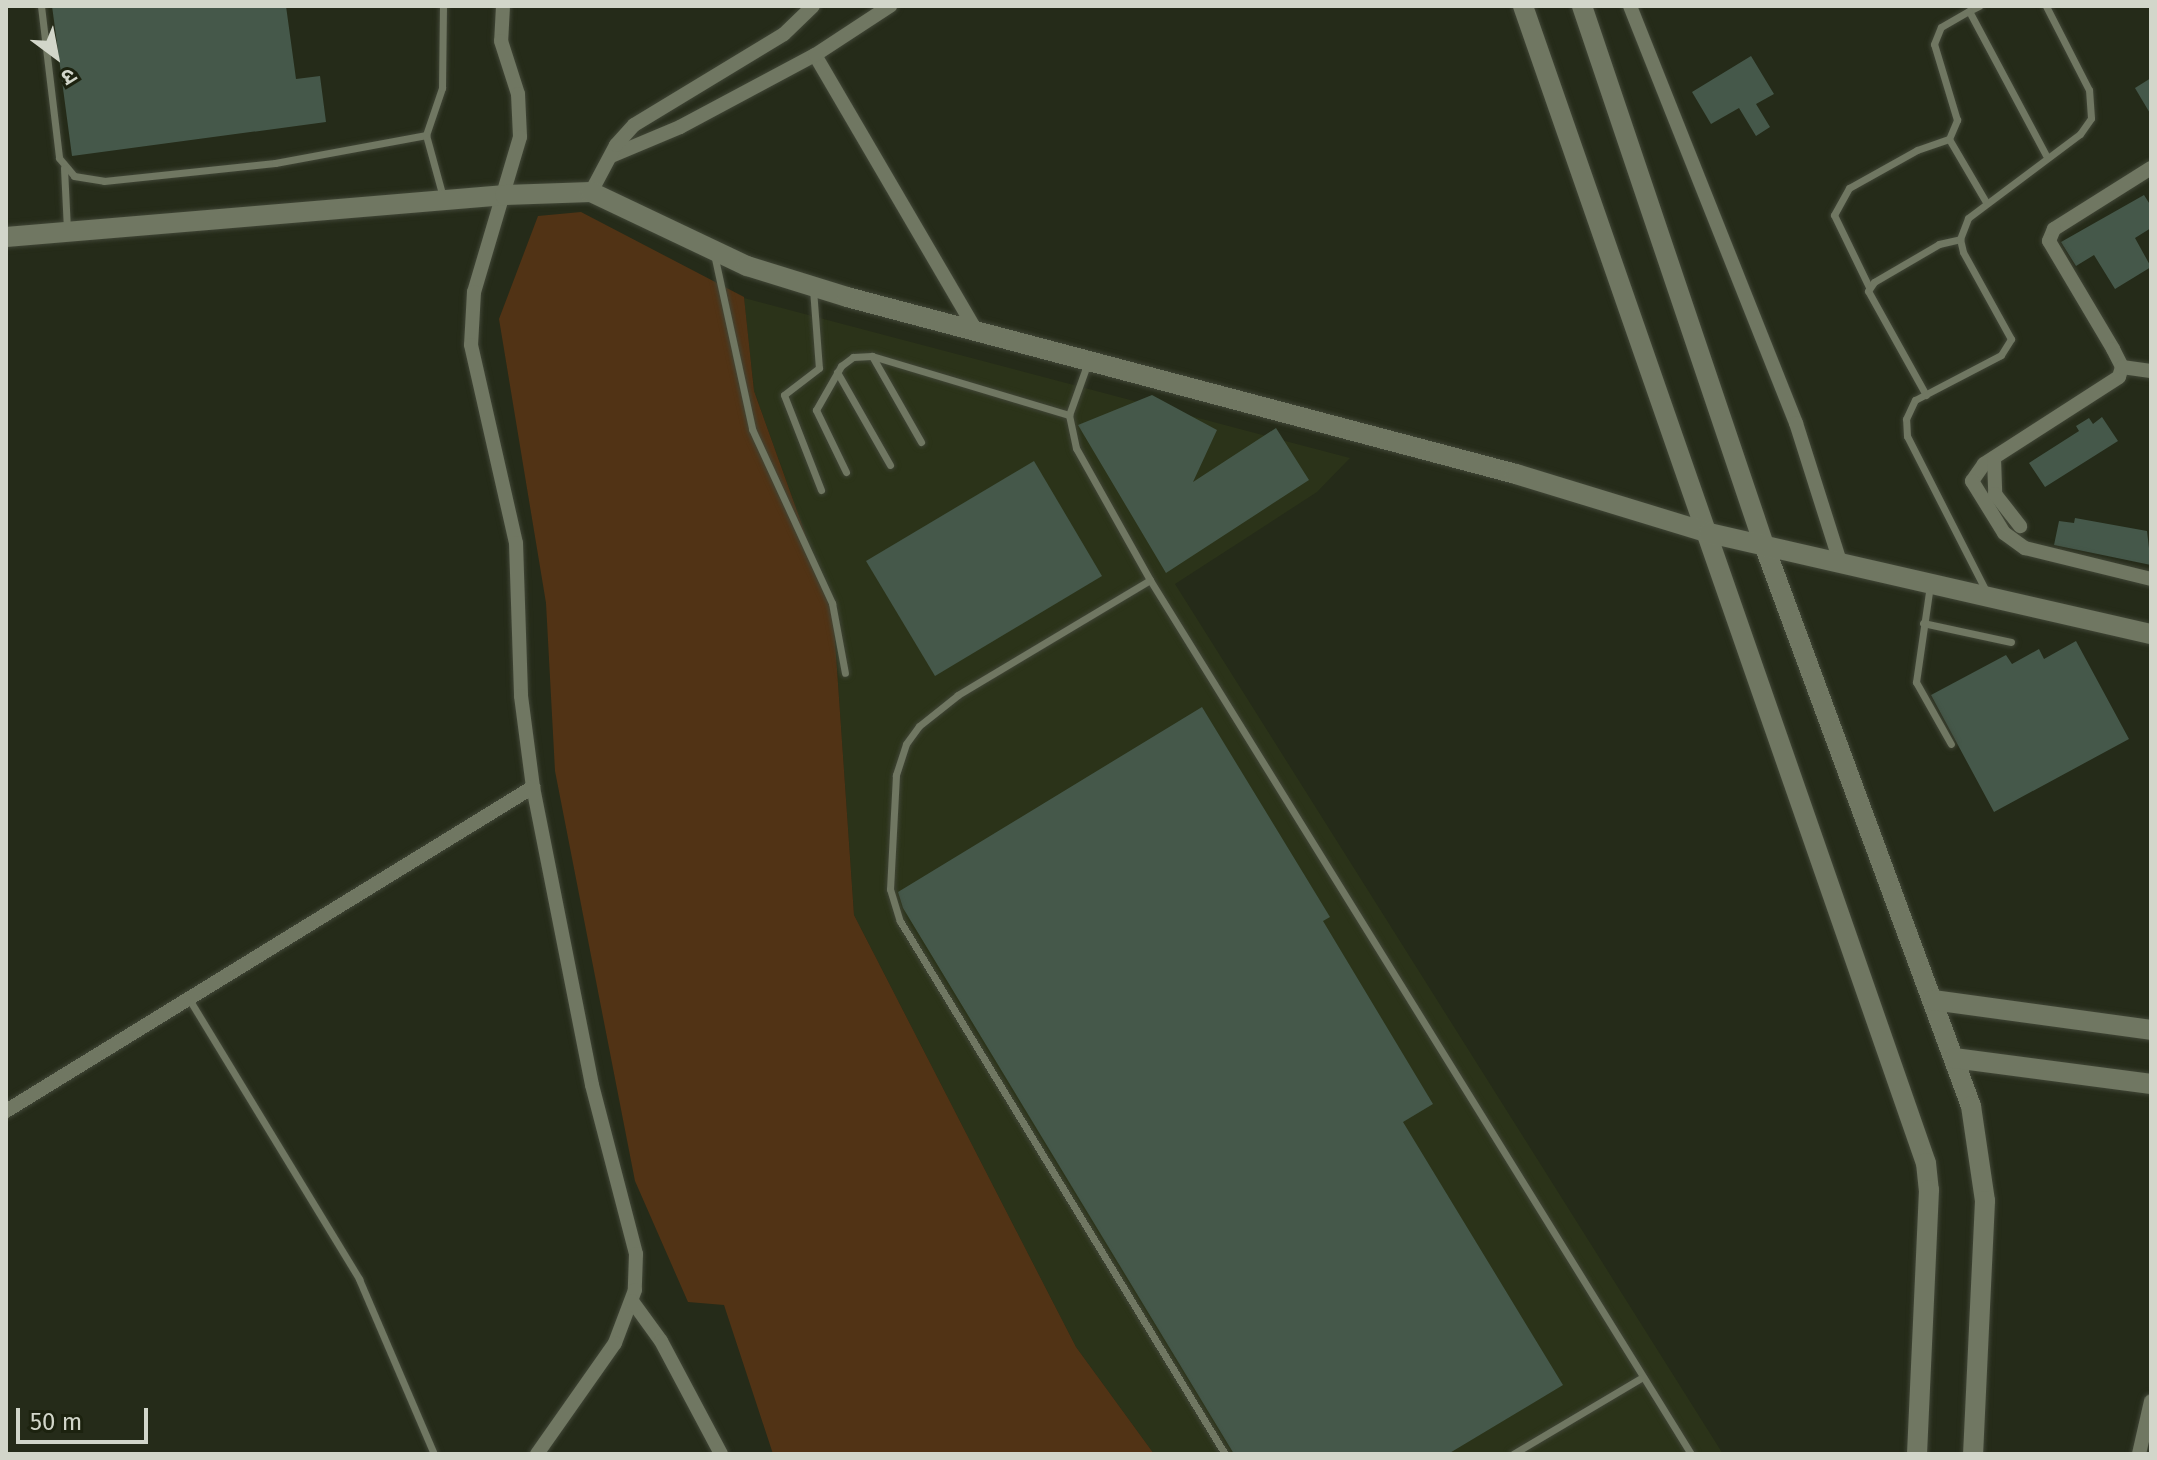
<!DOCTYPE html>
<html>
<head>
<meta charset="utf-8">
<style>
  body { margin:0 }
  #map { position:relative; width:2157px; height:1460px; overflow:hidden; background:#252b19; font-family:"Fira Sans","Noto Sans Devanagari",sans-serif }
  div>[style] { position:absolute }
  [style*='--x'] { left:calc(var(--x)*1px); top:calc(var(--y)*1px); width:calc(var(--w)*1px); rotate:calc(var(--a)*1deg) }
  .built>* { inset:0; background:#2b3319 }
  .green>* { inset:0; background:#513315 }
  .building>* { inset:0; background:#45584a }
  .roads { filter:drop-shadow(0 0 2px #414637) drop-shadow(0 0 2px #414637) }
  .lane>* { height:7px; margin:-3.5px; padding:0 3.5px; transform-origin:3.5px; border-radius:3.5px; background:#707762 }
  .street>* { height:14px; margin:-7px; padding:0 7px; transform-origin:7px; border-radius:7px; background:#707762 }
  .secondary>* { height:20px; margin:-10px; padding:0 10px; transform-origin:10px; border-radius:10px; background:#707762 }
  span { translate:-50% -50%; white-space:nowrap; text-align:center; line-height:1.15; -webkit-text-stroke:6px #1c220f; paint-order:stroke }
  .frame { position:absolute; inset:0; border:8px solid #d2d6ca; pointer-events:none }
  .north { position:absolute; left:16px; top:16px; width:80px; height:80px; -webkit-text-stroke:6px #1c220f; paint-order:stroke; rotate:148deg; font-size:22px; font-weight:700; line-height:32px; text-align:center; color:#d2d6ca }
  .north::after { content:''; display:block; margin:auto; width:28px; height:36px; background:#d2d6ca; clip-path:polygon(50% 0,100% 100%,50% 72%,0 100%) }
  .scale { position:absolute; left:16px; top:1408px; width:132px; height:36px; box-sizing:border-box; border:4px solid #d2d6ca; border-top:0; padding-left:10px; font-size:24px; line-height:28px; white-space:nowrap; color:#d2d6ca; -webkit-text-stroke:6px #1c220f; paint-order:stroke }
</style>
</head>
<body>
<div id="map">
  <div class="built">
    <i style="clip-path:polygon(744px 298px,1350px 458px,1317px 492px,1175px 584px,1723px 1454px,1154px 1454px,1076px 1347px,854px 915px,833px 611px,754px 391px)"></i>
  </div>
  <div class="green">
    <i style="clip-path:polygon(581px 212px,744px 297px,754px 391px,833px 611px,854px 915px,1076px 1347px,1154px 1454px,773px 1454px,724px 1305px,688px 1302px,635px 1181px,555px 771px,546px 603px,499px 319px,538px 216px)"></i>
  </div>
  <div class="building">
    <i style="clip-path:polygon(52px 6px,286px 6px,296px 79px,320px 76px,326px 122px,72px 156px)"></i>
    <i style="clip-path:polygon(1751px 56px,1774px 94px,1756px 104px,1770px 127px,1756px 136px,1739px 108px,1711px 124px,1692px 92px)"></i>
    <i style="clip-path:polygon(2151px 78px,2151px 115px,2135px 88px)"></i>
    <i style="clip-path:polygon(2144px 195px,2151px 206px,2151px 228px,2135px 238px,2151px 267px,2115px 289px,2094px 255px,2076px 266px,2061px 242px)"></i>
    <i style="clip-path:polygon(1152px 395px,1217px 430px,1193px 482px,1276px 428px,1309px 480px,1166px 573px,1078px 425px)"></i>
    <i style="clip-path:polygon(2102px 417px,2118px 441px,2045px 487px,2029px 463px,2079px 431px,2076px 426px,2089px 418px,2093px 424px)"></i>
    <i style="clip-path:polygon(1034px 461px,1102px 576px,935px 676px,866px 561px)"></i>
    <i style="clip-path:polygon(2075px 518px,2147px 531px,2151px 565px,2054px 545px,2059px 521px,2074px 523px)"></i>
    <i style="clip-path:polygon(2076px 641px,2129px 739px,1994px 812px,1931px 695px,2006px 655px,2012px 664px,2039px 649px,2044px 659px)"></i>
    <i style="clip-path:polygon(1202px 707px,1330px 917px,1323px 921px,1433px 1104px,1403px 1122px,1563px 1385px,1448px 1454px,1234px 1454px,903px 908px,898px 892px)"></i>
  </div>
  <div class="roads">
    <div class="lane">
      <i style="--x:41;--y:6;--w:153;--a:83.2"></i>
      <i style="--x:59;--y:158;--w:23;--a:50"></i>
      <i style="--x:74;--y:176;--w:30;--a:9"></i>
      <i style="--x:104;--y:181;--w:172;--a:-6"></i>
      <i style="--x:275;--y:163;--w:154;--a:-10.5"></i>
      <i style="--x:426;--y:135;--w:50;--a:-71.2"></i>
      <i style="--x:442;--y:88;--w:82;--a:-89.3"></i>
      <i style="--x:1979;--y:6;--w:11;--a:153"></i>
      <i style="--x:1969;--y:11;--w:163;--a:61.9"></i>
      <i style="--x:426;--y:135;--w:64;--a:74.7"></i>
      <i style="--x:1949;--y:139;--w:21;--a:-67"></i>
      <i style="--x:1957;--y:120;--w:79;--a:-106.8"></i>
      <i style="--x:1934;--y:44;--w:18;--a:-68"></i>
      <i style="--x:1941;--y:27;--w:32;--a:-30"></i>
      <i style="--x:64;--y:168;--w:61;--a:87.2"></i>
      <i style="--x:714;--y:254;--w:179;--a:77.7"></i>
      <i style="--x:752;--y:429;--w:192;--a:65.3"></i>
      <i style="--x:832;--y:603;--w:71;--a:79.5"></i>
      <i style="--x:1869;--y:287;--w:80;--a:-115.9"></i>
      <i style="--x:1834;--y:215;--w:31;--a:-61"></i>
      <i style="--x:1849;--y:188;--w:78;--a:-29.2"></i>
      <i style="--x:1917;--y:150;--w:34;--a:-19"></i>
      <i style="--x:1949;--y:139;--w:73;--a:59.6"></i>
      <i style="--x:813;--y:289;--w:79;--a:85.7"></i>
      <i style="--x:819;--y:368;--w:44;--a:142.4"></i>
      <i style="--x:784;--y:395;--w:102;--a:68.7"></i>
      <i style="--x:872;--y:356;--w:99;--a:60.3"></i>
      <i style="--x:1088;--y:362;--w:56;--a:109.7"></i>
      <i style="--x:1069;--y:415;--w:34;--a:78"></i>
      <i style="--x:1076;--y:448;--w:151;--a:60.7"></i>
      <i style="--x:1150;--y:580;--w:1028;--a:58.24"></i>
      <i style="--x:837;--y:372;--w:107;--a:60.3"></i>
      <i style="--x:1926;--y:395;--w:119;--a:-119.1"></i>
      <i style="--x:1868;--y:291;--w:11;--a:-56"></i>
      <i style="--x:1874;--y:282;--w:75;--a:-30.3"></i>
      <i style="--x:1939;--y:244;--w:22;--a:-13"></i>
      <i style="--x:846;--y:472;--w:69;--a:-115.8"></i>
      <i style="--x:816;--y:410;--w:51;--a:-60.4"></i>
      <i style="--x:841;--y:366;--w:15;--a:-37"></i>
      <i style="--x:853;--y:357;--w:19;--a:-3"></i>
      <i style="--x:872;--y:356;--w:206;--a:16.7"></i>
      <i style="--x:1150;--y:580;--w:224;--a:149.1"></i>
      <i style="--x:958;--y:695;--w:50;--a:141.5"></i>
      <i style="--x:919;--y:726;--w:22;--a:126"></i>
      <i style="--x:906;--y:744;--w:33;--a:108"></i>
      <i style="--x:896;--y:775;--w:114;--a:93"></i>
      <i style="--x:890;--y:889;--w:34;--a:73"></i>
      <i style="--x:900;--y:921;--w:624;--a:58.63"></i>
      <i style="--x:1930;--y:585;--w:98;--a:98.2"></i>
      <i style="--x:1916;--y:682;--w:71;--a:60.6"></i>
      <i style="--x:1987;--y:593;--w:176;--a:-117"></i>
      <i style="--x:1907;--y:436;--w:17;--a:-93"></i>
      <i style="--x:1906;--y:419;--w:21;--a:-65"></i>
      <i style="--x:1915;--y:400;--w:97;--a:-27.6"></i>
      <i style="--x:2001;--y:355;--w:19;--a:-58"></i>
      <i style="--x:2011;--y:339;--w:99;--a:-118.9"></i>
      <i style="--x:1963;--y:252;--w:13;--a:-103"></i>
      <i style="--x:1960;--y:239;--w:22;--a:-69"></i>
      <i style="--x:1968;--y:218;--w:140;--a:-36.9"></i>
      <i style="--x:2080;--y:134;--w:19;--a:-55"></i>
      <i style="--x:2091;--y:118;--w:28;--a:-94"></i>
      <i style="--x:2089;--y:90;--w:94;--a:-117.1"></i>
      <i style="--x:1923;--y:623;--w:90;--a:12.2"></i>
      <i style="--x:189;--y:999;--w:328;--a:58.7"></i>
      <i style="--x:359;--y:1279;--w:190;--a:66.8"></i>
      <i style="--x:1513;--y:1454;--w:149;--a:-30.7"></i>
    </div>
    <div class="street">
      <i style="--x:503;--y:6;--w:35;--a:93"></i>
      <i style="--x:501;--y:41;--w:56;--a:72.2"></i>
      <i style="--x:518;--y:94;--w:43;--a:87.3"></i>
      <i style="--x:520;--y:137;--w:162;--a:106.5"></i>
      <i style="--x:474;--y:292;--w:53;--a:93.2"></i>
      <i style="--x:471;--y:345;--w:203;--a:77.2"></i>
      <i style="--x:516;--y:543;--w:153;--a:88.1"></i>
      <i style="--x:521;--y:696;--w:92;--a:82.5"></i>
      <i style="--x:533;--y:787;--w:304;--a:78.8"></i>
      <i style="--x:592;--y:1085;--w:175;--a:75.4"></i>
      <i style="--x:636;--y:1254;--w:36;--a:92"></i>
      <i style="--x:635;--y:1290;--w:57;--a:110.7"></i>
      <i style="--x:615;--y:1343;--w:136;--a:125.1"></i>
      <i style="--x:1630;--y:6;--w:449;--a:68.3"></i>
      <i style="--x:1796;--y:423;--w:146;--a:72.4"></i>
      <i style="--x:815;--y:55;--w:317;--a:59.7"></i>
      <i style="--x:611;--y:156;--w:75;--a:-22.8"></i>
      <i style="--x:680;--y:127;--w:153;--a:-28.1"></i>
      <i style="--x:815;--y:55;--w:90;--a:-33.2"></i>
      <i style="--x:2151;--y:168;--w:115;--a:147.8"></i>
      <i style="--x:2054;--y:229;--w:13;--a:113"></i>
      <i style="--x:2049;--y:241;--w:126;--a:59.3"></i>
      <i style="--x:2113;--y:349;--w:20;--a:63"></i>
      <i style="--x:2122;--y:367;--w:10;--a:107"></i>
      <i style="--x:2119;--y:377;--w:161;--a:147.2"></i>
      <i style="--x:1984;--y:464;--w:21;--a:125"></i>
      <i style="--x:1972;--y:481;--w:61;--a:58.4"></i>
      <i style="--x:2004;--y:533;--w:26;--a:36"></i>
      <i style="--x:2025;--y:548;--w:130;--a:13.8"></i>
      <i style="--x:591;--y:192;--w:53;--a:-62"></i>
      <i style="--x:616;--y:145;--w:27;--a:-48"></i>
      <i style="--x:634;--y:125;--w:175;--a:-31.2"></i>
      <i style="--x:784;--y:34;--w:40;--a:-44"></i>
      <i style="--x:2122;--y:367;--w:29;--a:8"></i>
      <i style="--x:1994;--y:458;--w:36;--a:88"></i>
      <i style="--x:1995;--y:494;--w:41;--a:52"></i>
      <i style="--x:6;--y:1111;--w:619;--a:-31.58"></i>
      <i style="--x:632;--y:1301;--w:49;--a:54.1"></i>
      <i style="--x:661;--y:1341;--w:128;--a:62"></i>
      <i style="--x:2139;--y:1454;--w:54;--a:-77.2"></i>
    </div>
    <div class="secondary">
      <i style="--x:1523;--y:6;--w:1225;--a:70.8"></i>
      <i style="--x:1926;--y:1163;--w:27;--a:84"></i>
      <i style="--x:1929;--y:1190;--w:264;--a:92.6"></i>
      <i style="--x:1582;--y:6;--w:569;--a:71.34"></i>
      <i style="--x:1764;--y:545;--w:598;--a:69.75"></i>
      <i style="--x:1971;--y:1106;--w:96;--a:81.6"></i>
      <i style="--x:1985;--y:1201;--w:253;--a:92.7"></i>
      <i style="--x:6;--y:237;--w:501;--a:-4.81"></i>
      <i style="--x:505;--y:195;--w:86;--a:-2"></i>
      <i style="--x:591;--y:192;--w:173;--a:25.4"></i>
      <i style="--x:747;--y:266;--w:105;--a:17.2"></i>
      <i style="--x:847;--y:297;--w:692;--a:14.82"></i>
      <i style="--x:1516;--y:474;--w:202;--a:17"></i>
      <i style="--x:1709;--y:533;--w:453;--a:12.9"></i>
      <i style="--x:1933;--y:1000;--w:220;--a:7.8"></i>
      <i style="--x:1954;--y:1058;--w:199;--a:7.5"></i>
    </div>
  </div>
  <div class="frame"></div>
  <div class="north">उ</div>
  <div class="scale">50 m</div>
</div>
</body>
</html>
